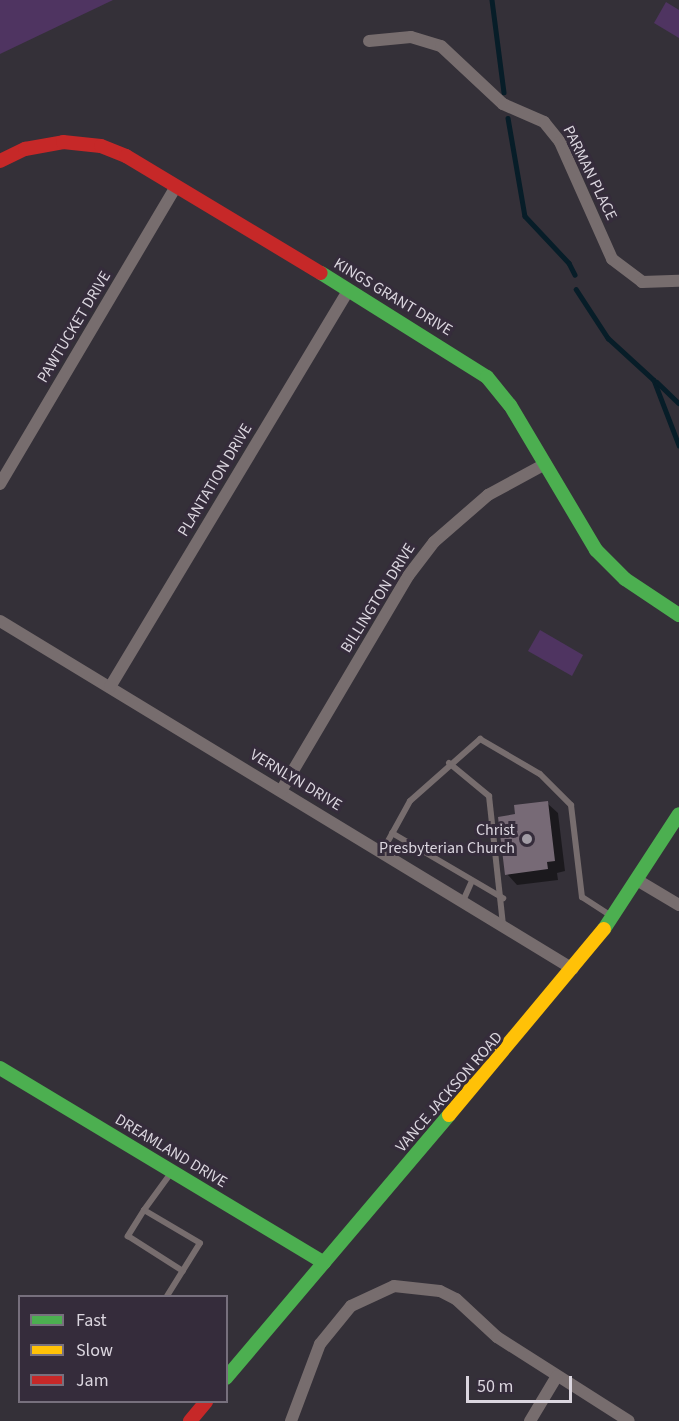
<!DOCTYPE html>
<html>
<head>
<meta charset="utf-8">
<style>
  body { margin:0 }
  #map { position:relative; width:679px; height:1421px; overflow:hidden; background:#343038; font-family:"Source Sans 3",sans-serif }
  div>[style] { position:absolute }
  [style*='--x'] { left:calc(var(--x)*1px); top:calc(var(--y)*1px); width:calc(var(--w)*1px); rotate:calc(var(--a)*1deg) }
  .green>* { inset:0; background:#4f3461 }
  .shadow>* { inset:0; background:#0007 }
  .stream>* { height:4.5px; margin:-2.25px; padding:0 2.25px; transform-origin:2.25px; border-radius:2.25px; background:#071d28 }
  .building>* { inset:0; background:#776a76 }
  .lane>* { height:6px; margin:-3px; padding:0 3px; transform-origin:3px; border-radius:3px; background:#776d6e }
  .street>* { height:12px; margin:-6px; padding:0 6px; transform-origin:6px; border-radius:6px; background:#776d6e }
  .fast>* { height:14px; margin:-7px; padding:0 7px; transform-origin:7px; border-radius:7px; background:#4caf50 }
  .slow>* { height:14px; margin:-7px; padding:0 7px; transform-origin:7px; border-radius:7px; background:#ffc107 }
  .jam>* { height:14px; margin:-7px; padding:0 7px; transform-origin:7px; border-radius:7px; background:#c62828 }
  .dots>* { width:16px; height:16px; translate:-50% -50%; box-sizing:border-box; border:3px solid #352c3b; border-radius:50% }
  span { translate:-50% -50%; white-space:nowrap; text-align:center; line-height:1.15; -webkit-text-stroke:6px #352c3b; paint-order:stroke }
  .street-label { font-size:16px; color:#dbd6df }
  .poi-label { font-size:16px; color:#dbd6df }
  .right { translate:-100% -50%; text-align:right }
  .legend { position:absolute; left:18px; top:1295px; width:210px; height:108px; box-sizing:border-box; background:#352c3b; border:2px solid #77707d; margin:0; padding:8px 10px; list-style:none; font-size:18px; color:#dbd6df }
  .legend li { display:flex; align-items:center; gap:12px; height:30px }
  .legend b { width:30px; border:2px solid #77707d }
  .scale { position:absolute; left:466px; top:1376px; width:106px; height:27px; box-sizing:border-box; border:3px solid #dbd6df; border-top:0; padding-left:8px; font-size:18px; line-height:21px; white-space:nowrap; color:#dbd6df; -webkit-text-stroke:4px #352c3b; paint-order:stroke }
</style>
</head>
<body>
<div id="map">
  <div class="green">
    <i style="clip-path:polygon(0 0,113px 0,0 54px)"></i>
    <i style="clip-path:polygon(666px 2px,679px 10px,679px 38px,654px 23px)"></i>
    <i style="clip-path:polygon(540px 630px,583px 655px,572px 676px,528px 651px)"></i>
  </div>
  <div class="shadow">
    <i style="clip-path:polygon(547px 803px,558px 813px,565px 871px,557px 873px,558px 880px,517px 885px,507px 874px,517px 816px)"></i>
  </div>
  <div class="stream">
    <i style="--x:492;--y:0;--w:93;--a:82.6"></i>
    <i style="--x:508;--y:118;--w:99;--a:80.2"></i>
    <i style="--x:525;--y:216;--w:64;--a:46.9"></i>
    <i style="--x:569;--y:263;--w:13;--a:63"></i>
    <i style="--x:576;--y:289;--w:59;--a:56.9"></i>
    <i style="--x:608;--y:338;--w:62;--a:42.4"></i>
    <i style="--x:654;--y:380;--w:70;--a:69"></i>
    <i style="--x:657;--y:382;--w:30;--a:44"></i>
  </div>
  <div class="building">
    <i style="clip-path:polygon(548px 801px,555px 861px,547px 862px,548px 869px,505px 875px,498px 817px,515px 814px,514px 805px)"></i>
  </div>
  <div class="lane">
    <i style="--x:449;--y:763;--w:52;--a:39.5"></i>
    <i style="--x:489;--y:796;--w:130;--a:83.8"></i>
    <i style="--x:392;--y:833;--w:129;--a:30.4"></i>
    <i style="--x:382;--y:852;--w:58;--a:-61.2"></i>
    <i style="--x:410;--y:801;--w:94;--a:-41.5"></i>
    <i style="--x:480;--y:739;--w:69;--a:30.3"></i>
    <i style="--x:540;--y:774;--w:44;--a:45"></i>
    <i style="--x:571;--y:805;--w:93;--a:83.2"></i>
    <i style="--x:582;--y:897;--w:35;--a:33"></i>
    <i style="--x:463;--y:901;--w:22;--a:-66"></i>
    <i style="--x:144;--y:1210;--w:31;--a:122"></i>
    <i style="--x:128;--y:1236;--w:65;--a:32.5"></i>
    <i style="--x:167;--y:1296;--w:62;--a:-58.1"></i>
    <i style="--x:200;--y:1243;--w:65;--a:-149.5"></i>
    <i style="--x:144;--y:1210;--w:46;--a:-53.9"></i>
  </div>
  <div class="street">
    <i style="--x:369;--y:41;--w:42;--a:-5.4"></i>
    <i style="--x:411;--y:37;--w:31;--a:17"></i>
    <i style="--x:441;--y:46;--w:85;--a:43.1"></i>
    <i style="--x:503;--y:104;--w:45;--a:23.7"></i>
    <i style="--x:544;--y:122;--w:26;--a:51"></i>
    <i style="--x:560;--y:142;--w:128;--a:66"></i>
    <i style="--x:612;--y:259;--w:38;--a:37"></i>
    <i style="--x:642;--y:282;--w:37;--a:-2"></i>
    <i style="--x:0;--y:484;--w:346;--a:-59.4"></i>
    <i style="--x:0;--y:621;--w:670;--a:31.27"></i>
    <i style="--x:110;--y:687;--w:463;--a:-59"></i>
    <i style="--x:281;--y:791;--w:250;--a:-59.4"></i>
    <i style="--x:408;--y:576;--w:43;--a:-52.6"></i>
    <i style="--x:434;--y:542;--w:72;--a:-41"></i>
    <i style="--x:488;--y:495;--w:65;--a:-28.5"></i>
    <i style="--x:637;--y:880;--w:49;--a:30.8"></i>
    <i style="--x:291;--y:1421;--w:82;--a:-69.4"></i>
    <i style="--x:320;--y:1344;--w:49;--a:-50.8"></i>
    <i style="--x:351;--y:1306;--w:47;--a:-24.9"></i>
    <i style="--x:394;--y:1286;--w:46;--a:6.2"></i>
    <i style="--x:440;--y:1291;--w:18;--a:27"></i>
    <i style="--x:456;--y:1299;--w:56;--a:42.8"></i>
    <i style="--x:497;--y:1337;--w:156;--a:32.5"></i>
    <i style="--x:530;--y:1421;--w:52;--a:-59"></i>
  </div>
  <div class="fast">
    <i style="--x:321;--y:273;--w:196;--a:32.1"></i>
    <i style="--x:487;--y:377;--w:36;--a:51"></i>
    <i style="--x:510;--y:405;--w:169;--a:59.3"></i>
    <i style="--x:596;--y:550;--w:41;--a:45"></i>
    <i style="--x:625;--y:579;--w:65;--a:33.7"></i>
    <i style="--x:604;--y:929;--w:137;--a:-56.9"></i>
    <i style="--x:0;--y:1068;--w:378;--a:31"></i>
    <i style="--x:226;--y:1378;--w:345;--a:-49.7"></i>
  </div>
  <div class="slow">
    <i style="--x:449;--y:1115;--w:242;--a:-50.2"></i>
  </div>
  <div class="jam">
    <i style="--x:0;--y:161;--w:28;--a:-26"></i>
    <i style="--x:25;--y:149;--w:39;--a:-10"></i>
    <i style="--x:63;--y:142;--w:38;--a:6"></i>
    <i style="--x:101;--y:146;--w:27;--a:22"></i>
    <i style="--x:126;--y:156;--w:227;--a:31"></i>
    <i style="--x:190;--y:1421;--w:25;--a:-50"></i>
  </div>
  <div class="dots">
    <i style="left:527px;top:839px;background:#a19ca5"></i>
  </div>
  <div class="street-label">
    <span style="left:590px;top:173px;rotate:64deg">PARMAN PLACE</span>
    <span style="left:393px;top:297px;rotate:31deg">KINGS GRANT DRIVE</span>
    <span style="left:74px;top:327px;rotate:-59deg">PAWTUCKET DRIVE</span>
    <span style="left:215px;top:480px;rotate:-59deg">PLANTATION DRIVE</span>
    <span style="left:378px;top:598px;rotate:-58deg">BILLINGTON DRIVE</span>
    <span style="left:296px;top:780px;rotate:31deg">VERNLYN DRIVE</span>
    <span style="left:449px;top:1092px;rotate:-49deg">VANCE JACKSON ROAD</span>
    <span style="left:171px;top:1151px;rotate:31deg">DREAMLAND DRIVE</span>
  </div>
  <div class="poi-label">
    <span class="right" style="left:515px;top:839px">Christ<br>Presbyterian Church</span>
  </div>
  <ul class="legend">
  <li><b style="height:8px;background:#4caf50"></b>Fast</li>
  <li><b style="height:8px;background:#ffc107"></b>Slow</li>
  <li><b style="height:8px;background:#c62828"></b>Jam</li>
  </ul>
  <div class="scale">50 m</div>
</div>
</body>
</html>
